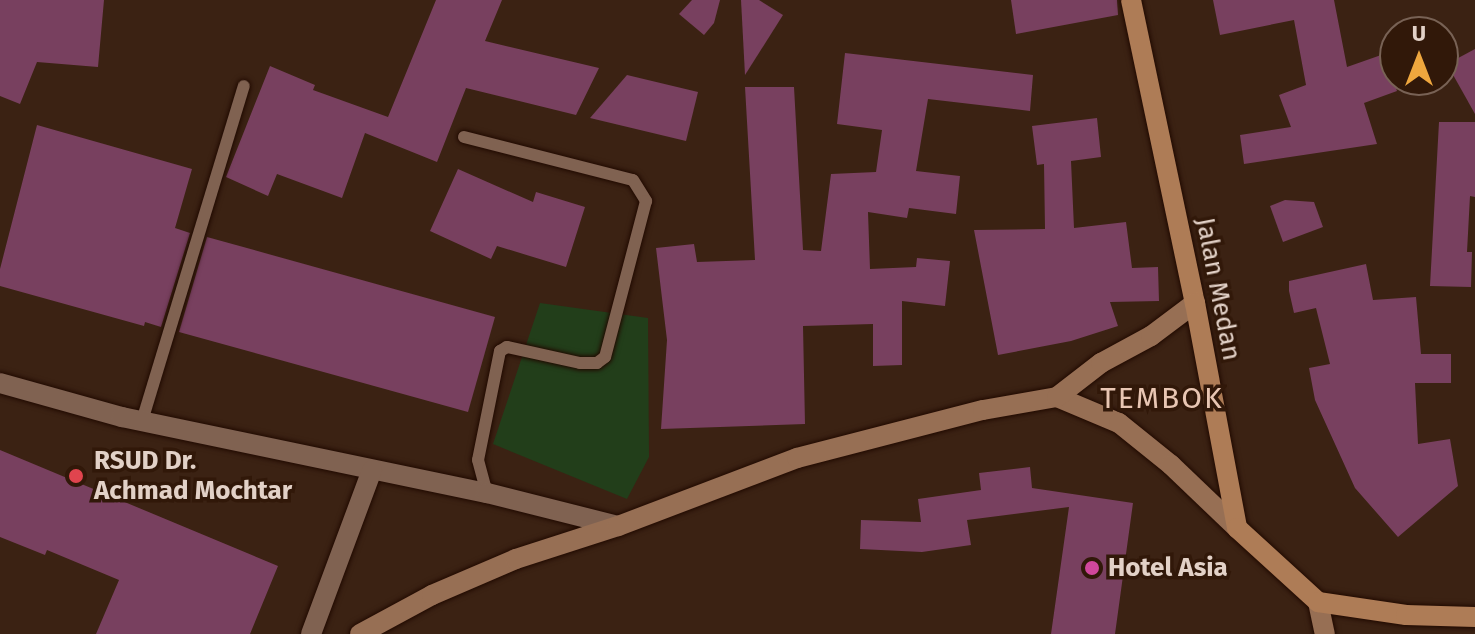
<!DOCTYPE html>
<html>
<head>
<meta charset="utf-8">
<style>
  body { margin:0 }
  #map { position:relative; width:1475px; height:634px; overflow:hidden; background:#3b2213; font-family:"Fira Sans",sans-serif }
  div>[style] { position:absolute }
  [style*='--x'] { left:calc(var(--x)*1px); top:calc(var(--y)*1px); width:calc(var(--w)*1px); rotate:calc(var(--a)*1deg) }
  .green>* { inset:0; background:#223e1a }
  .building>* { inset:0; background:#78405f }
  .roads { filter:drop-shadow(0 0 2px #210a00) drop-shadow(0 0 2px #210a00) }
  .service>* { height:12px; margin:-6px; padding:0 6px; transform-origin:6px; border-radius:6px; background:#806251 }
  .tertiary>* { height:20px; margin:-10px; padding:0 10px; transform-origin:10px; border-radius:10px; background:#806251 }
  .secondary>* { height:20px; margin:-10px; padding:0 10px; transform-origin:10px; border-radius:10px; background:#976f54 }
  .primary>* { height:20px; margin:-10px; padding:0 10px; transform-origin:10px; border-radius:10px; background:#ae7c56 }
  .dots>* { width:22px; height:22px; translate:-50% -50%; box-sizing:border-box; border:4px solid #311809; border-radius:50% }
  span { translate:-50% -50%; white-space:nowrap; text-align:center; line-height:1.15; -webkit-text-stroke:7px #311809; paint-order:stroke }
  .street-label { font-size:26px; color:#e2d1c7 }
  .poi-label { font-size:26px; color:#e2d1c7; font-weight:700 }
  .left { translate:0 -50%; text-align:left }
  .quarter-label { font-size:30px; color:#e8c6b3; letter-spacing:2px }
  .north { position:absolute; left:1379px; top:16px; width:80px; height:80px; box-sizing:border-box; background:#311809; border:2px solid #786255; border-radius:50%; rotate:0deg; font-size:22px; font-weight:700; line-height:32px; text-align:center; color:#e2d1c7 }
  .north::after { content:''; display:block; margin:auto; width:28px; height:36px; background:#efa73e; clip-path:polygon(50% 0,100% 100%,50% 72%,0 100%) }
</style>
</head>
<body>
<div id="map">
  <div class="green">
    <i style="clip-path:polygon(540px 303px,648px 318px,649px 457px,627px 499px,493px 444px)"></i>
  </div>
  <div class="building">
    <i style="clip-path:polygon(0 0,104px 0,98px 67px,37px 62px,20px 104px,0 96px)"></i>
    <i style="clip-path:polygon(436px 0,502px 0,485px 41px,599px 68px,576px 115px,466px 88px,437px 162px,365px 133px,342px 198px,277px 174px,268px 196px,226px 177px,270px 66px,315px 85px,313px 90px,388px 117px)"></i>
    <i style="clip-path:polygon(692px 0,720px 0,714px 23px,704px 35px,679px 14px)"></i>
    <i style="clip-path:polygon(741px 0,759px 0,783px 15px,745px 75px)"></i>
    <i style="clip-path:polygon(1011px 0,1117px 0,1118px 15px,1016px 34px)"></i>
    <i style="clip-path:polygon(1213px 0,1334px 0,1347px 67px,1384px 54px,1397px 91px,1364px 103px,1377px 144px,1244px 164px,1240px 135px,1291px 127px,1279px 95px,1306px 85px,1294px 20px,1220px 35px)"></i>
    <i style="clip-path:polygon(1475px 49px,1475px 114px,1447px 64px)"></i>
    <i style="clip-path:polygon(845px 53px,1033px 75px,1030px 111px,928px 99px,916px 171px,960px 176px,956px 214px,909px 208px,907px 218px,868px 212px,870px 269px,916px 267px,917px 258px,950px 261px,945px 306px,902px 301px,902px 365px,873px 366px,873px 324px,803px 326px,805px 424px,661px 429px,667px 340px,656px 248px,694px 244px,697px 262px,755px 260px,745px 87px,794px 87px,803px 250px,821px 251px,831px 174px,876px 172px,882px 130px,837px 124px)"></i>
    <i style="clip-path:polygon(627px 75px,698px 92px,686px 141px,590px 118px)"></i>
    <i style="clip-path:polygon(1097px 118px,1101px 157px,1071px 161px,1074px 228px,1126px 222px,1132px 268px,1158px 267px,1159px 301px,1110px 302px,1118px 326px,1071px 341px,998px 355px,974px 230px,1045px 229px,1044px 164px,1037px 165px,1032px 126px)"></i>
    <i style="clip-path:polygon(1439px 122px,1475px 122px,1475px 197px,1470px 196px,1467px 252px,1472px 252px,1471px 287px,1430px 286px)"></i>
    <i style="clip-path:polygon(37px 125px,192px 169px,175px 228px,190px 233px,161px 327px,145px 322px,144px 326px,0 286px,0 269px)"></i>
    <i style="clip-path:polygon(458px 169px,533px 202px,536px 192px,585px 207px,566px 267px,497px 246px,491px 259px,430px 231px)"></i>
    <i style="clip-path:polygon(1285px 200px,1314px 202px,1323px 227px,1283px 242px,1270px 206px)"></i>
    <i style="clip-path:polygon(207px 237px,495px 317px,468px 412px,179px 332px)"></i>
    <i style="clip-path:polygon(1366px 264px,1373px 300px,1416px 297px,1421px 354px,1451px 354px,1451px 383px,1415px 383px,1418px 444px,1450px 439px,1458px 486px,1398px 537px,1355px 488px,1315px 400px,1309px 368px,1330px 364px,1316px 308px,1294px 313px,1289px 291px,1289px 281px)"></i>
    <i style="clip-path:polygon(0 450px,278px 566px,250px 634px,96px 634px,119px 580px,47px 550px,45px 555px,0 537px)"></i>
    <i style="clip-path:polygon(1030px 467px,1032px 488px,1133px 503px,1115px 634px,1051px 634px,1069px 507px,967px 520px,971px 545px,922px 552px,860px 549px,861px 520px,921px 522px,918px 499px,981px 490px,979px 473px)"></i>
  </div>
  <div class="roads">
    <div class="service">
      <i style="--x:464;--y:137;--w:174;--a:14.3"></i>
      <i style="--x:633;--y:180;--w:25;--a:58"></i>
      <i style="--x:646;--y:201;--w:161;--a:104.7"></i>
      <i style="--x:605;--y:357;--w:10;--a:143"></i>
      <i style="--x:597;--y:363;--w:17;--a:180"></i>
      <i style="--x:580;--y:363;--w:75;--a:-167.6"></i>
      <i style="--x:507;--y:347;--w:8;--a:150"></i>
      <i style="--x:500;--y:351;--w:111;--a:101.4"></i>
      <i style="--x:478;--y:460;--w:34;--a:75"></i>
      <i style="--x:142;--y:421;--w:350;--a:-73.1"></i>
    </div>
    <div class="tertiary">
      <i style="--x:0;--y:383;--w:127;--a:15.6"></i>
      <i style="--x:122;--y:417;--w:373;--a:11.8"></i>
      <i style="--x:487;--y:493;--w:135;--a:14.1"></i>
      <i style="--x:311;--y:634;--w:175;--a:-69.6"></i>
    </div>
    <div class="secondary">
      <i style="--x:1057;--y:397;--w:67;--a:22.8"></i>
      <i style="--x:1119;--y:423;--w:67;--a:38.9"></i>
      <i style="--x:1171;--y:465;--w:91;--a:43.7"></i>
      <i style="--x:1318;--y:602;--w:33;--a:78"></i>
      <i style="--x:360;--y:634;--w:82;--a:-28.4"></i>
      <i style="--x:432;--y:595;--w:91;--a:-23.2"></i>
      <i style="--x:516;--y:559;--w:107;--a:-17.9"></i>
      <i style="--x:618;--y:526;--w:191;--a:-20.8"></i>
      <i style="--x:797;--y:458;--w:192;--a:-14.5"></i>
      <i style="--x:983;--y:410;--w:75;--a:-10"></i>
      <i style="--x:1057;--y:397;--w:56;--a:-37.7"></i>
      <i style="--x:1101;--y:363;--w:57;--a:-28.4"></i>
      <i style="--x:1151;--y:336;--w:55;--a:-36.9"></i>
    </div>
    <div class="primary">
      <i style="--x:1131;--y:0;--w:310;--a:78.1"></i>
      <i style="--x:1195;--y:303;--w:229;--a:79.4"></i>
      <i style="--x:1237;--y:528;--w:110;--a:42.4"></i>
      <i style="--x:1318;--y:602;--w:89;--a:8.4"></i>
      <i style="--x:1406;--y:615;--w:69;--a:1.7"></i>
    </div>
  </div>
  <div class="dots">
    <i style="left:76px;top:476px;background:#e0444e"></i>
    <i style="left:1092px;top:568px;background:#d1479c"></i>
  </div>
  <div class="street-label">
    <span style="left:1218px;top:289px;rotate:79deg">Jalan Medan</span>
  </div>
  <div class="poi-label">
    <span class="left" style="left:94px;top:476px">RSUD Dr.<br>Achmad Mochtar</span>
    <span class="left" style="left:1108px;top:568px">Hotel Asia</span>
  </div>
  <div class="quarter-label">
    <span style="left:1162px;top:398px">TEMBOK</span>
  </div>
  <div class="north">U</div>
</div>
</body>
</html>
